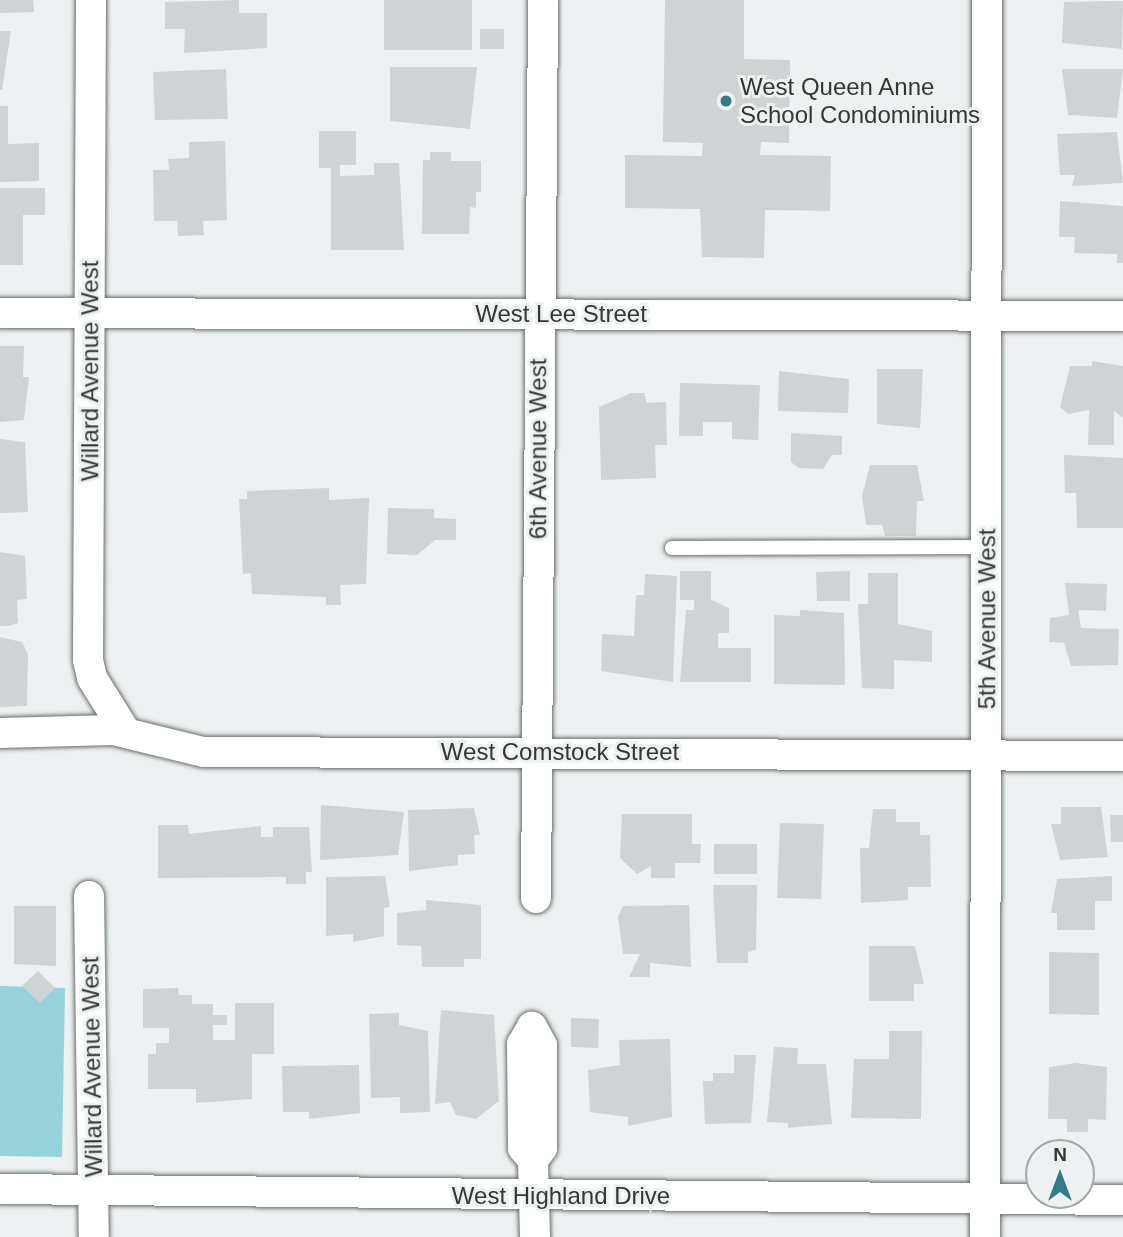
<!DOCTYPE html>
<html>
<head>
<meta charset="utf-8">
<style>
  body { margin:0 }
  #map { position:relative; width:1123px; height:1237px; overflow:hidden; background:#edf1f2; font-family:Helvetica,sans-serif }
  div>[style] { position:absolute }
  [style*='--x'] { left:calc(var(--x)*1px); top:calc(var(--y)*1px); width:calc(var(--w)*1px); rotate:calc(var(--a)*1deg) }
  .green>* { inset:0; background:#97d2db }
  .building>* { inset:0; background:#cfd3d4 }
  .roads { filter:drop-shadow(0 0 2px #6a6e6e) drop-shadow(0 0 2px #6a6e6e) }
  .lane>* { height:14px; margin:-7px; padding:0 7px; transform-origin:7px; border-radius:7px; background:#fff }
  .street>* { height:30px; margin:-15px; padding:0 15px; transform-origin:15px; border-radius:15px; background:#fff }
  .dots>* { width:19px; height:19px; translate:-50% -50%; box-sizing:border-box; border:4px solid #edf1f2; border-radius:50% }
  span { translate:-50% -50%; white-space:nowrap; text-align:center; line-height:1.15; -webkit-text-stroke:6px #edf1f2; paint-order:stroke }
  .poi-label { font-size:24px; color:#353737 }
  .left { translate:0 -50%; text-align:left }
  .street-label { font-size:24px; color:#353737 }
  .north { position:absolute; left:1025px; top:1139px; width:70px; height:70px; box-sizing:border-box; background:#edf1f2; border:2px solid #a3a7a7; border-radius:50%; rotate:0deg; font-size:19px; font-weight:700; line-height:28px; text-align:center; color:#353737 }
  .north::after { content:''; display:block; margin:auto; width:24px; height:32px; background:#347b85; clip-path:polygon(50% 0,100% 100%,50% 72%,0 100%) }
</style>
</head>
<body>
<div id="map">
  <div class="green">
    <i style="clip-path:polygon(0 986px,65px 988px,62px 1157px,0 1156px)"></i>
  </div>
  <div class="building">
    <i style="clip-path:polygon(0 0,33px 0,34px 12px,0 13px)"></i>
    <i style="clip-path:polygon(239px 0,239px 13px,267px 13px,267px 48px,184px 53px,185px 29px,165px 29px,165px 2px)"></i>
    <i style="clip-path:polygon(384px 0,472px 0,472px 50px,384px 50px)"></i>
    <i style="clip-path:polygon(665px 0,744px 0,744px 59px,790px 60px,789px 143px,761px 142px,760px 155px,831px 156px,830px 211px,765px 210px,764px 258px,702px 257px,700px 209px,625px 208px,625px 155px,702px 156px,703px 143px,663px 142px)"></i>
    <i style="clip-path:polygon(1109px 1px,1123px 1px,1122px 49px,1062px 43px,1064px 2px)"></i>
    <i style="clip-path:polygon(480px 29px,504px 29px,504px 49px,480px 49px)"></i>
    <i style="clip-path:polygon(0 31px,11px 31px,2px 90px,0 90px)"></i>
    <i style="clip-path:polygon(390px 67px,477px 67px,470px 129px,390px 121px)"></i>
    <i style="clip-path:polygon(226px 69px,228px 119px,155px 120px,153px 72px)"></i>
    <i style="clip-path:polygon(1062px 69px,1123px 69px,1117px 118px,1068px 115px)"></i>
    <i style="clip-path:polygon(0 106px,8px 106px,8px 144px,39px 143px,39px 181px,0 182px)"></i>
    <i style="clip-path:polygon(319px 131px,356px 131px,356px 165px,340px 165px,340px 176px,374px 175px,374px 163px,399px 163px,404px 250px,331px 250px,331px 168px,319px 168px)"></i>
    <i style="clip-path:polygon(1117px 132px,1123px 183px,1072px 186px,1075px 175px,1060px 175px,1057px 134px)"></i>
    <i style="clip-path:polygon(225px 141px,227px 220px,203px 221px,204px 235px,178px 236px,177px 221px,154px 221px,153px 170px,169px 170px,168px 159px,189px 158px,189px 142px)"></i>
    <i style="clip-path:polygon(430px 152px,451px 152px,451px 161px,481px 161px,481px 192px,476px 192px,476px 208px,470px 207px,469px 234px,422px 234px,423px 160px,430px 160px)"></i>
    <i style="clip-path:polygon(0 188px,45px 188px,45px 215px,23px 215px,23px 265px,0 265px)"></i>
    <i style="clip-path:polygon(1060px 201px,1123px 206px,1123px 263px,1117px 263px,1117px 254px,1074px 253px,1075px 237px,1059px 237px)"></i>
    <i style="clip-path:polygon(0 346px,24px 346px,23px 377px,29px 377px,24px 420px,0 422px)"></i>
    <i style="clip-path:polygon(1092px 361px,1123px 366px,1123px 418px,1114px 411px,1114px 445px,1088px 445px,1089px 410px,1068px 414px,1060px 407px,1070px 366px,1092px 366px)"></i>
    <i style="clip-path:polygon(877px 369px,923px 369px,920px 428px,877px 424px)"></i>
    <i style="clip-path:polygon(779px 371px,849px 379px,848px 413px,778px 411px)"></i>
    <i style="clip-path:polygon(680px 383px,760px 385px,758px 440px,732px 439px,732px 422px,703px 422px,703px 436px,679px 436px)"></i>
    <i style="clip-path:polygon(631px 393px,644px 393px,647px 403px,666px 402px,667px 445px,655px 445px,656px 478px,601px 480px,599px 407px)"></i>
    <i style="clip-path:polygon(791px 433px,842px 436px,842px 455px,832px 455px,823px 469px,799px 468px,791px 462px)"></i>
    <i style="clip-path:polygon(0 439px,25px 442px,28px 512px,0 513px)"></i>
    <i style="clip-path:polygon(1064px 455px,1123px 458px,1123px 528px,1077px 528px,1076px 493px,1065px 493px)"></i>
    <i style="clip-path:polygon(870px 465px,917px 465px,924px 501px,917px 501px,916px 536px,885px 536px,882px 525px,866px 525px,862px 496px)"></i>
    <i style="clip-path:polygon(329px 488px,329px 500px,369px 498px,366px 584px,340px 585px,341px 605px,326px 605px,326px 597px,252px 594px,251px 573px,243px 574px,239px 499px,247px 499px,247px 491px)"></i>
    <i style="clip-path:polygon(388px 508px,434px 509px,434px 518px,456px 519px,456px 540px,435px 540px,417px 555px,387px 554px)"></i>
    <i style="clip-path:polygon(0 552px,25px 556px,27px 599px,17px 600px,18px 623px,8px 626px,0 626px)"></i>
    <i style="clip-path:polygon(680px 571px,711px 571px,711px 600px,729px 608px,729px 633px,718px 633px,718px 648px,751px 648px,751px 682px,680px 682px,686px 610px,694px 610px,694px 600px,680px 600px)"></i>
    <i style="clip-path:polygon(850px 571px,850px 601px,817px 601px,816px 572px)"></i>
    <i style="clip-path:polygon(868px 573px,898px 573px,898px 624px,932px 631px,932px 662px,894px 660px,894px 689px,862px 688px,858px 604px,868px 604px)"></i>
    <i style="clip-path:polygon(645px 574px,677px 576px,673px 682px,601px 671px,602px 634px,634px 636px,636px 595px,644px 595px)"></i>
    <i style="clip-path:polygon(1065px 583px,1107px 584px,1106px 611px,1079px 610px,1079px 615px,1081px 628px,1119px 629px,1118px 665px,1071px 666px,1064px 643px,1049px 642px,1050px 618px,1069px 615px)"></i>
    <i style="clip-path:polygon(800px 610px,844px 613px,845px 685px,774px 684px,774px 615px,800px 616px)"></i>
    <i style="clip-path:polygon(0 637px,22px 642px,28px 654px,27px 706px,0 707px)"></i>
    <i style="clip-path:polygon(321px 805px,404px 812px,398px 855px,320px 860px)"></i>
    <i style="clip-path:polygon(1061px 807px,1101px 807px,1108px 857px,1060px 860px,1051px 824px,1061px 824px)"></i>
    <i style="clip-path:polygon(474px 808px,480px 835px,474px 835px,475px 854px,458px 855px,458px 865px,409px 871px,408px 810px)"></i>
    <i style="clip-path:polygon(873px 809px,896px 809px,896px 822px,920px 822px,920px 835px,930px 835px,931px 887px,908px 887px,908px 900px,861px 903px,860px 848px,869px 848px)"></i>
    <i style="clip-path:polygon(622px 814px,692px 814px,692px 844px,701px 844px,700px 863px,675px 863px,675px 878px,651px 878px,651px 866px,637px 874px,620px 858px)"></i>
    <i style="clip-path:polygon(1110px 815px,1123px 815px,1123px 842px,1111px 842px)"></i>
    <i style="clip-path:polygon(780px 823px,824px 824px,821px 899px,777px 898px)"></i>
    <i style="clip-path:polygon(158px 825px,188px 825px,189px 834px,261px 826px,261px 837px,273px 837px,273px 827px,309px 827px,312px 872px,306px 872px,306px 884px,286px 884px,286px 877px,158px 878px)"></i>
    <i style="clip-path:polygon(714px 844px,757px 844px,757px 874px,714px 874px)"></i>
    <i style="clip-path:polygon(385px 876px,390px 907px,384px 908px,384px 936px,353px 942px,353px 934px,326px 936px,326px 877px)"></i>
    <i style="clip-path:polygon(1112px 876px,1112px 901px,1095px 901px,1095px 930px,1057px 930px,1057px 913px,1051px 913px,1057px 879px)"></i>
    <i style="clip-path:polygon(713px 885px,757px 885px,756px 950px,748px 952px,748px 963px,717px 963px)"></i>
    <i style="clip-path:polygon(426px 900px,481px 905px,481px 959px,464px 959px,464px 967px,422px 967px,421px 946px,397px 945px,397px 913px,426px 910px)"></i>
    <i style="clip-path:polygon(689px 905px,691px 967px,650px 963px,650px 977px,629px 977px,640px 954px,623px 954px,618px 917px,623px 906px)"></i>
    <i style="clip-path:polygon(14px 906px,56px 906px,56px 966px,14px 964px)"></i>
    <i style="clip-path:polygon(869px 946px,915px 946px,924px 984px,914px 984px,914px 1001px,869px 1001px)"></i>
    <i style="clip-path:polygon(1049px 952px,1099px 953px,1099px 1015px,1049px 1014px)"></i>
    <i style="clip-path:polygon(38px 971px,55px 988px,40px 1003px,22px 986px)"></i>
    <i style="clip-path:polygon(178px 988px,179px 995px,192px 995px,192px 1004px,213px 1004px,213px 1015px,227px 1015px,227px 1025px,213px 1025px,213px 1040px,235px 1040px,235px 1003px,274px 1003px,274px 1054px,252px 1054px,252px 1099px,196px 1103px,196px 1089px,148px 1089px,148px 1054px,156px 1054px,156px 1043px,169px 1043px,169px 1028px,143px 1028px,143px 989px)"></i>
    <i style="clip-path:polygon(441px 1010px,494px 1015px,499px 1101px,476px 1119px,456px 1115px,450px 1102px,435px 1104px)"></i>
    <i style="clip-path:polygon(399px 1013px,399px 1025px,428px 1031px,430px 1112px,400px 1113px,400px 1097px,371px 1098px,369px 1014px)"></i>
    <i style="clip-path:polygon(571px 1018px,599px 1019px,598px 1048px,571px 1047px)"></i>
    <i style="clip-path:polygon(889px 1031px,922px 1031px,921px 1119px,851px 1118px,854px 1059px,889px 1059px)"></i>
    <i style="clip-path:polygon(670px 1039px,672px 1117px,628px 1126px,628px 1117px,590px 1112px,588px 1070px,620px 1065px,619px 1040px)"></i>
    <i style="clip-path:polygon(774px 1047px,798px 1048px,797px 1064px,826px 1064px,832px 1124px,788px 1128px,788px 1123px,767px 1122px)"></i>
    <i style="clip-path:polygon(734px 1055px,756px 1055px,751px 1123px,705px 1124px,703px 1081px,713px 1081px,713px 1073px,734px 1073px)"></i>
    <i style="clip-path:polygon(1076px 1063px,1107px 1067px,1106px 1120px,1088px 1119px,1088px 1132px,1067px 1132px,1067px 1119px,1048px 1119px,1049px 1067px)"></i>
    <i style="clip-path:polygon(359px 1065px,360px 1113px,309px 1119px,309px 1112px,283px 1112px,282px 1066px)"></i>
  </div>
  <div class="roads">
    <div class="lane">
      <i style="--x:672;--y:548;--w:315;--a:-0.2"></i>
    </div>
    <div class="street">
      <i style="--x:91;--y:0;--w:660;--a:90.26"></i>
      <i style="--x:88;--y:660;--w:18;--a:77"></i>
      <i style="--x:92;--y:678;--w:62;--a:58.1"></i>
      <i style="--x:0;--y:313;--w:1123;--a:0.15"></i>
      <i style="--x:0;--y:733;--w:113;--a:-1.5"></i>
      <i style="--x:113;--y:730;--w:93;--a:13.7"></i>
      <i style="--x:203;--y:752;--w:920;--a:0.25"></i>
      <i style="--x:89;--y:896;--w:341;--a:89.2"></i>
      <i style="--x:536;--y:898;--w:898;--a:-89.55"></i>
      <i style="--x:533;--y:1160;--w:15;--a:-53"></i>
      <i style="--x:542;--y:1148;--w:103;--a:-90"></i>
      <i style="--x:542;--y:1045;--w:21;--a:-119"></i>
      <i style="--x:532;--y:1027;--w:20;--a:120"></i>
      <i style="--x:522;--y:1044;--w:104;--a:89.4"></i>
      <i style="--x:523;--y:1148;--w:16;--a:50"></i>
      <i style="--x:533;--y:1160;--w:77;--a:88.5"></i>
      <i style="--x:0;--y:1189;--w:1123;--a:0.56"></i>
      <i style="--x:985;--y:1237;--w:1237;--a:-89.91"></i>
    </div>
  </div>
  <div class="dots">
    <i style="left:726px;top:101px;background:#347b85"></i>
  </div>
  <div class="poi-label">
    <span class="left" style="left:740px;top:101px">West Queen Anne<br>School Condominiums</span>
  </div>
  <div class="street-label">
    <span style="left:561px;top:314px">West Lee Street</span>
    <span style="left:90px;top:371px;rotate:-90deg">Willard Avenue West</span>
    <span style="left:538px;top:449px;rotate:-90deg">6th Avenue West</span>
    <span style="left:987px;top:619px;rotate:-90deg">5th Avenue West</span>
    <span style="left:560px;top:752px">West Comstock Street</span>
    <span style="left:92px;top:1067px;rotate:-91deg">Willard Avenue West</span>
    <span style="left:561px;top:1196px">West Highland Drive</span>
  </div>
  <div class="north">N</div>
</div>
</body>
</html>
